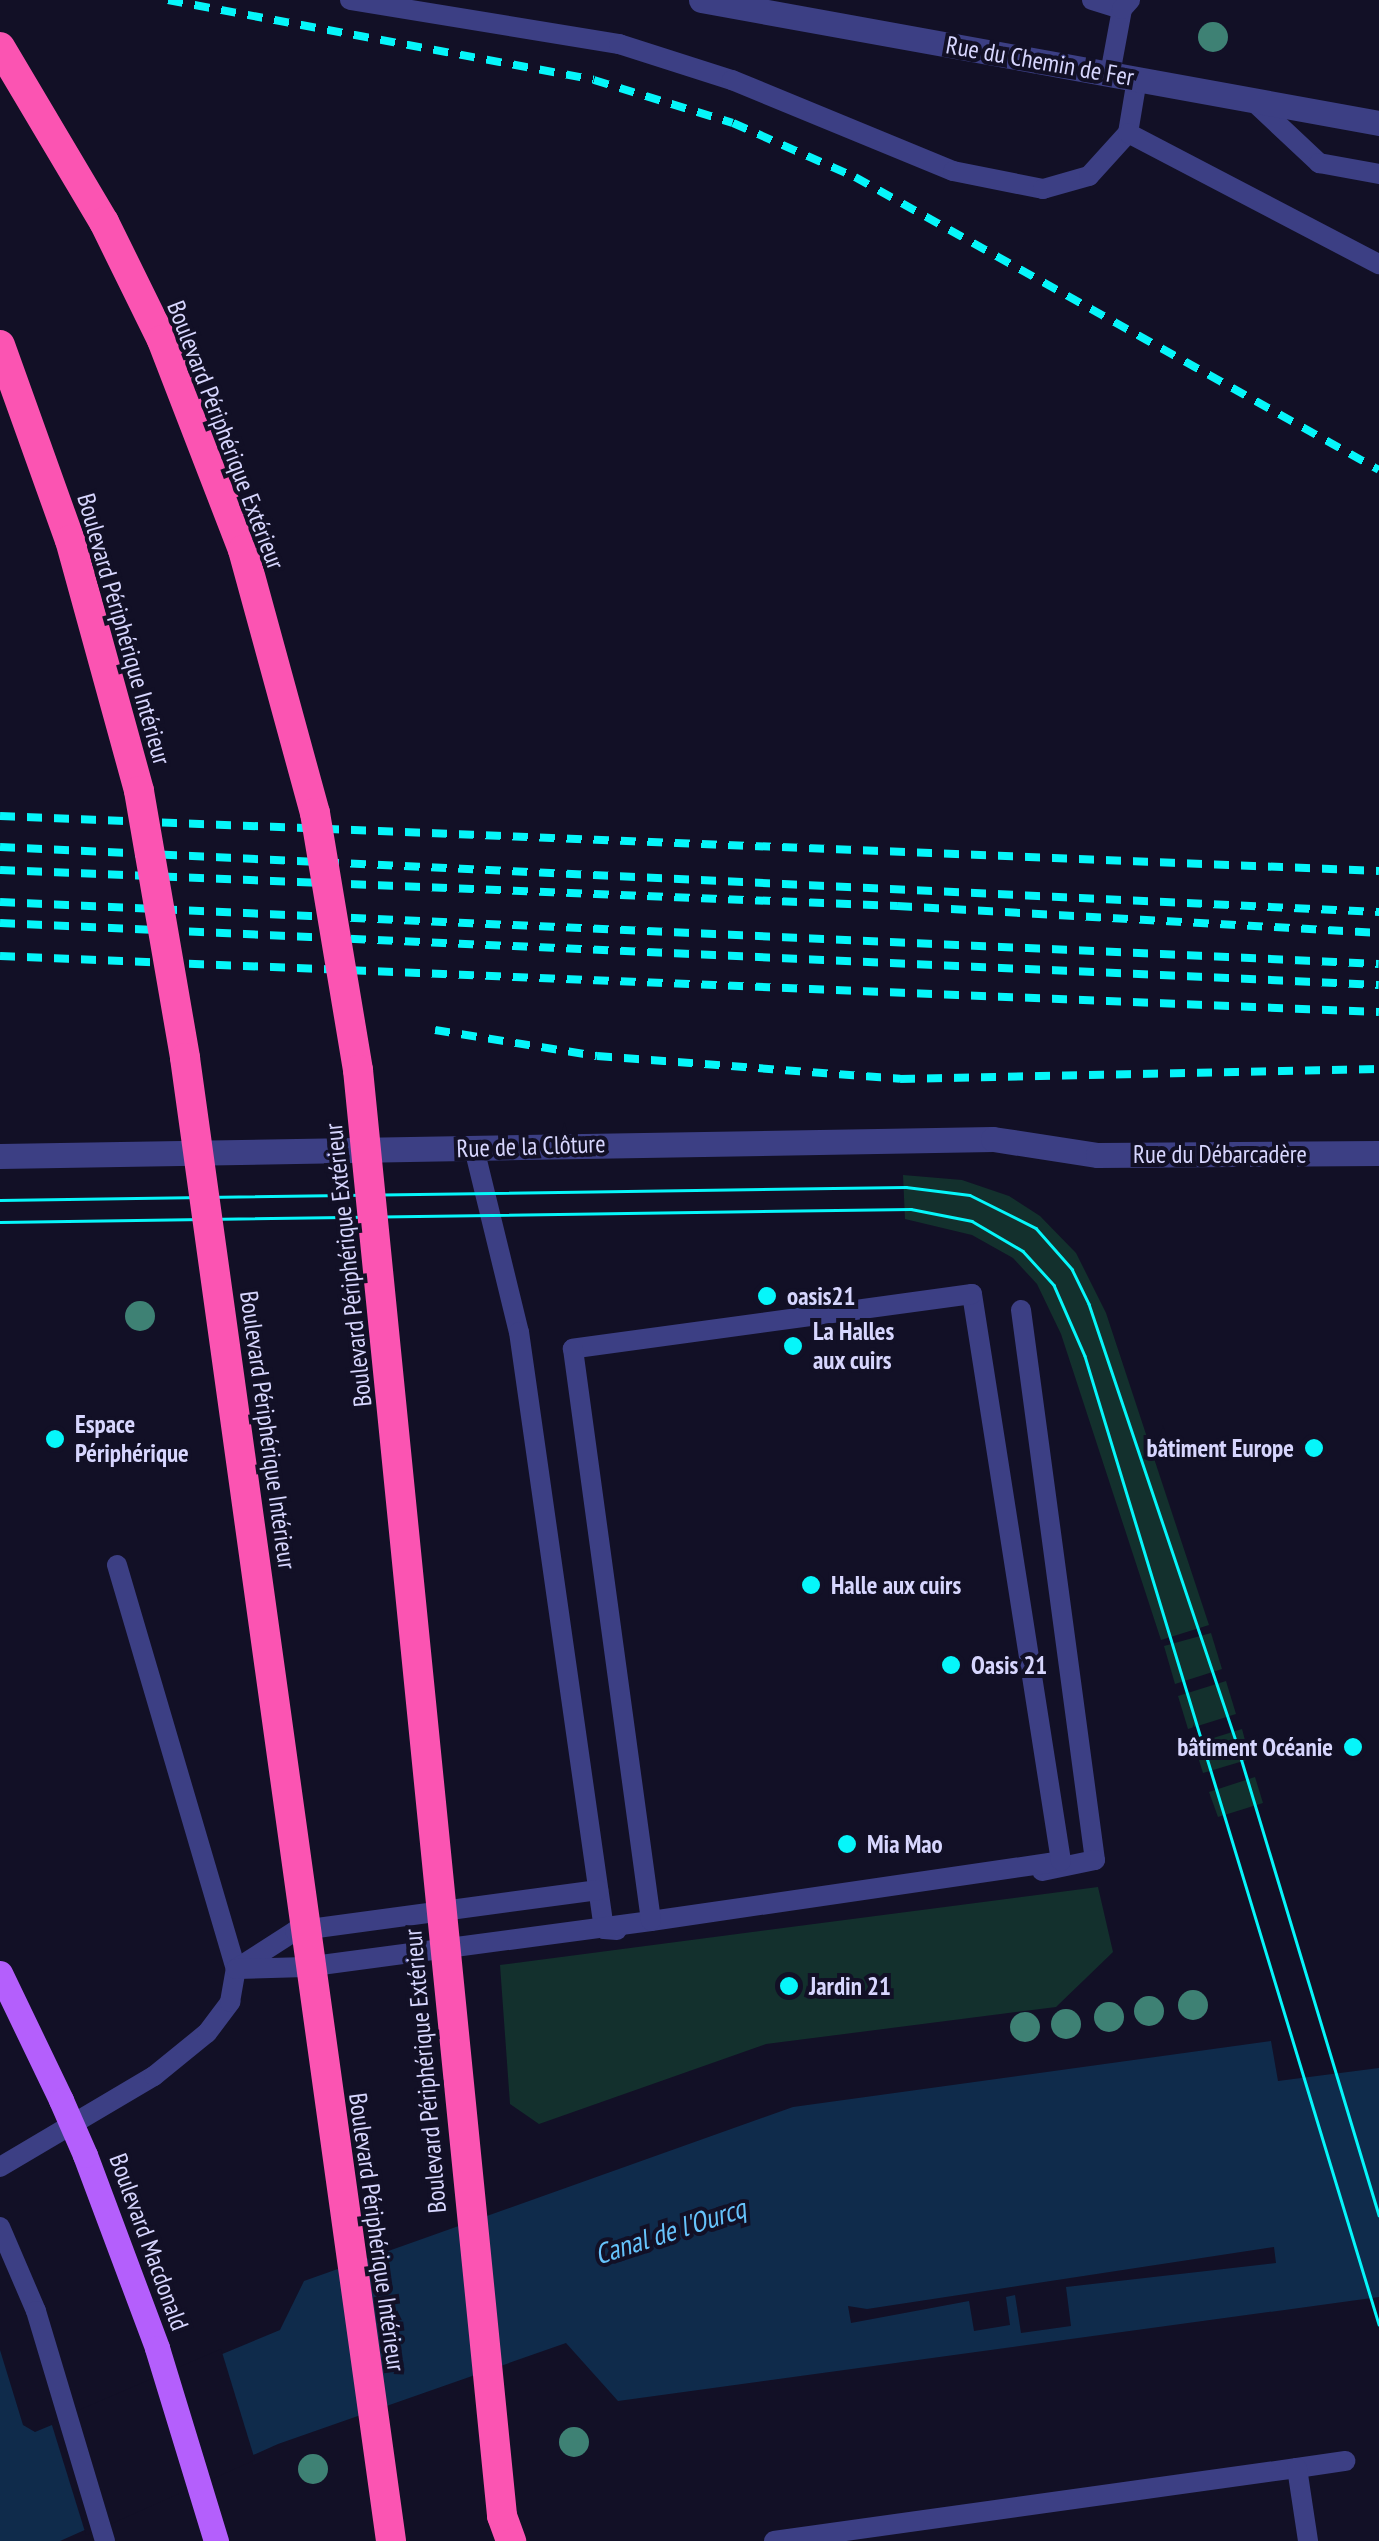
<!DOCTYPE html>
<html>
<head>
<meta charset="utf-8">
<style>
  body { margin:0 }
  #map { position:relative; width:1379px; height:2541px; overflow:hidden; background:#121026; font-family:"PT Sans Narrow",sans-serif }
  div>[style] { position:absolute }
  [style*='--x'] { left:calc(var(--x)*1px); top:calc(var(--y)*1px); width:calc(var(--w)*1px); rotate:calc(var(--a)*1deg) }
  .green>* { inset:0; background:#13302d }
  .water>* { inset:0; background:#0f2b4b }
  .pier>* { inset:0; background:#121026 }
  .lane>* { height:20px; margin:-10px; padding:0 10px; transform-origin:10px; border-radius:10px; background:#3c3f84 }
  .street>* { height:25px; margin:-12.5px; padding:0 12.5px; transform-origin:12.5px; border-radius:12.5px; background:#3c3f84 }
  .primary>* { height:25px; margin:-12.5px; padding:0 12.5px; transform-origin:12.5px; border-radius:12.5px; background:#b45ffc }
  .highway>* { height:30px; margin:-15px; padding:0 15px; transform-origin:15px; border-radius:15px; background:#fb54b2 }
  .tram>* { height:2.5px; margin:-1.25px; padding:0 1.25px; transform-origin:1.25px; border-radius:1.25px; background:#06f6fa }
  .rail>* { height:8px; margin-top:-4px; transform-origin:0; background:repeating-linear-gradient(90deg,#06f6fa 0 15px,transparent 0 27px) }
  .lane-bridge>* { height:20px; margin:-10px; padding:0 10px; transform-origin:10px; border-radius:10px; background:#3c3f84 }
  .primary-bridge>* { height:25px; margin:-12.5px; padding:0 12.5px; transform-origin:12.5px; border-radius:12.5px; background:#b45ffc }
  .highway-bridge>* { height:30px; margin:-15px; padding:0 15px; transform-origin:15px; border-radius:15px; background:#fb54b2 }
  .trees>* { width:30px; height:30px; margin:-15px; border-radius:50%; background:#3e8174 }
  .dots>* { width:28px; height:28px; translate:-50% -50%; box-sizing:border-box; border:5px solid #121026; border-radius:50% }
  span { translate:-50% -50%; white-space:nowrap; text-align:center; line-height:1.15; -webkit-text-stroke:8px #121026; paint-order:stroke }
  .street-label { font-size:25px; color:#d7d6fe }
  .poi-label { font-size:25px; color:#d7d6fe; font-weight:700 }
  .left { translate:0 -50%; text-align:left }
  .right { translate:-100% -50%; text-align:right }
  .water-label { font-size:28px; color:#66c3fc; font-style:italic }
</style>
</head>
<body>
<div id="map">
  <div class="green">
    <i style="clip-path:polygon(903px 1175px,962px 1180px,1009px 1196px,1040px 1216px,1076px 1253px,1106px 1313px,1209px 1625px,1161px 1640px,1061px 1334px,1037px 1284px,1013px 1258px,972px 1235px,905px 1219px)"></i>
    <i style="clip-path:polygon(1211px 1633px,1222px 1669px,1175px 1684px,1164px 1646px)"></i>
    <i style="clip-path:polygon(1226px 1681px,1236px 1714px,1188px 1729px,1178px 1696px)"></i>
    <i style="clip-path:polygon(1242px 1729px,1250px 1759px,1203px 1773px,1194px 1744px)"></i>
    <i style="clip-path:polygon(1255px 1777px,1263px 1803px,1218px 1817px,1209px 1792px)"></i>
    <i style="clip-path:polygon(1098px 1887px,1113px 1952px,1056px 2007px,766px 2044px,539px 2124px,510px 2104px,500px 1965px)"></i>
  </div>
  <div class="water">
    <i style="clip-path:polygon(1271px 2041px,1278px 2081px,1379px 2068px,1379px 2297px,618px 2401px,566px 2343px,278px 2444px,60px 2541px,0 2541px,0 2350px,23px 2425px,35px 2432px,280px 2330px,304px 2281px,793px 2107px)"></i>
  </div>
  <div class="pier">
    <i style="clip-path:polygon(1274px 2247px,1276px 2263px,1066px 2287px,1071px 2326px,1021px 2333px,1015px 2295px,1006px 2297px,1010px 2325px,974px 2331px,969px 2301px,851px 2323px,848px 2306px,867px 2309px)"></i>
    <i style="clip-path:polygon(221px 2349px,255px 2460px,86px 2535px,51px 2422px)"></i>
  </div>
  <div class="lane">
    <i style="--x:350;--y:0;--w:273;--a:9.3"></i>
    <i style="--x:619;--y:44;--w:119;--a:17.7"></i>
    <i style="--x:732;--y:80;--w:239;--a:22.4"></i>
    <i style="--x:953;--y:171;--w:92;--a:11.3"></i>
    <i style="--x:1043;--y:189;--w:48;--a:-15.8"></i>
    <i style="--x:1089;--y:176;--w:58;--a:-47.8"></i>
    <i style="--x:1128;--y:133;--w:55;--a:-80.5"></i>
    <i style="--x:1092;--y:0;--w:31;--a:17"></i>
    <i style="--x:1110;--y:74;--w:66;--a:-79.5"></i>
    <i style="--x:1122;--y:9;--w:12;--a:-48"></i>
    <i style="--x:1253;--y:101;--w:91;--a:43.2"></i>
    <i style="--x:1319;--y:163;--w:61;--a:10.4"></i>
    <i style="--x:1128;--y:133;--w:283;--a:27.6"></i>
    <i style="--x:474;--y:1148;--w:189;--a:76.3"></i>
    <i style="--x:519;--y:1332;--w:603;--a:81.9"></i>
    <i style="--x:604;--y:1929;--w:13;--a:4"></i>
    <i style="--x:1021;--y:1310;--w:555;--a:82.34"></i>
    <i style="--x:1095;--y:1860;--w:54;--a:168.3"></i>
    <i style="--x:117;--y:1565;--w:421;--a:73.6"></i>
    <i style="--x:0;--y:2167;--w:179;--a:-30.6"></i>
    <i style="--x:154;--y:2076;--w:68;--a:-39.1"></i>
    <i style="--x:207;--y:2033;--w:39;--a:-53"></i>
    <i style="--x:230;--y:2002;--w:34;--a:-80"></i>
    <i style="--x:236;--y:1969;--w:70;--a:-32.8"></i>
    <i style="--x:295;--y:1931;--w:306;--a:-7.7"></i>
    <i style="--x:0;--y:2227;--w:91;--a:66.8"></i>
    <i style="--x:36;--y:2311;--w:240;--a:73.3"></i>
    <i style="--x:1297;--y:2468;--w:49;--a:-8.3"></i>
    <i style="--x:774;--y:2541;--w:528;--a:-7.95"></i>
    <i style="--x:1297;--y:2468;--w:74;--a:81.4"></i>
  </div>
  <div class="street">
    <i style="--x:701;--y:0;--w:689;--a:10.28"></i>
    <i style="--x:0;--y:1156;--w:993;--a:-0.98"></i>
    <i style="--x:993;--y:1139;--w:106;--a:8.7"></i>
    <i style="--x:1098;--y:1155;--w:281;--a:-0.4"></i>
  </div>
  <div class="primary">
    <i style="--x:0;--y:1973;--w:141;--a:64.3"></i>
    <i style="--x:85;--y:2155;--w:206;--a:69.5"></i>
    <i style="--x:157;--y:2348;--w:202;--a:73"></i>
  </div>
  <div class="highway">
    <i style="--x:502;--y:2516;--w:27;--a:70"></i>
  </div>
  <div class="tram">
    <i style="--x:0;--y:1200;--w:906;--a:-0.82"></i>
    <i style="--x:906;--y:1187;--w:64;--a:7.1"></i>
    <i style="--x:970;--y:1195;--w:74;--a:26.6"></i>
    <i style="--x:1036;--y:1228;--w:55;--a:48.7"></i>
    <i style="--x:1072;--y:1269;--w:39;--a:64"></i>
    <i style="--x:1089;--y:1304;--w:468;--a:71.4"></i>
    <i style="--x:1238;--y:1748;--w:488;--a:73.2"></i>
    <i style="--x:0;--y:1222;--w:911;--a:-0.82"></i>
    <i style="--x:911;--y:1209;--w:62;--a:11.1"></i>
    <i style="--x:972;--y:1221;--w:59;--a:30.5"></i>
    <i style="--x:1023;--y:1251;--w:46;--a:47.6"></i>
    <i style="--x:1054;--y:1285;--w:77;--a:66.4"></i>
    <i style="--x:1085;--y:1356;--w:1012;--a:73.11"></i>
  </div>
  <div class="rail">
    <i style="--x:168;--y:0;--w:433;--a:10.6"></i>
    <i style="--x:594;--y:80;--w:145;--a:17.2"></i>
    <i style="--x:733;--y:123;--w:133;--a:23.9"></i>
    <i style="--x:855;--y:177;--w:600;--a:29.21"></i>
    <i style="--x:0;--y:816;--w:1380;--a:2.28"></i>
    <i style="--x:0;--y:847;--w:1381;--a:2.7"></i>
    <i style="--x:0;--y:870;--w:898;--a:2.3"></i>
    <i style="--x:897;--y:906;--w:483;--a:3.2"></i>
    <i style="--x:0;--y:902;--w:1380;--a:2.57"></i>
    <i style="--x:0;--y:923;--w:1380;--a:2.57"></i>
    <i style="--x:0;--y:956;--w:1380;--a:2.33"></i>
    <i style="--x:435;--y:1030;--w:164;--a:9.1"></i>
    <i style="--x:597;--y:1056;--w:304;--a:4.3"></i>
    <i style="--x:900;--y:1079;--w:479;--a:-1.2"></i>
  </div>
  <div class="lane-bridge">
    <i style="--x:236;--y:1969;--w:70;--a:-1.6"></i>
    <i style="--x:306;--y:1967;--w:348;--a:-7.6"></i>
    <i style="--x:651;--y:1921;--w:414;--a:-8.3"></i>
    <i style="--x:1061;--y:1861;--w:574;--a:-98.92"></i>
    <i style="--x:972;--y:1294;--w:403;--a:172.2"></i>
    <i style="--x:573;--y:1349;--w:577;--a:82.23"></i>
  </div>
  <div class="primary-bridge">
    <i style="--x:61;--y:2100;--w:60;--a:66.4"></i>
  </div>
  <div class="highway-bridge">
    <i style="--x:0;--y:47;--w:204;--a:59.3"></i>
    <i style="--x:104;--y:222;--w:131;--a:63.8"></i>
    <i style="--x:162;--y:340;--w:225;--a:68.9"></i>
    <i style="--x:243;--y:550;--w:273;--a:74.7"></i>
    <i style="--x:315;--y:813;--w:261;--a:80.5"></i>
    <i style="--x:358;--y:1070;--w:1453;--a:84.31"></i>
    <i style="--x:0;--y:345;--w:207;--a:70.3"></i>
    <i style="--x:70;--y:540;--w:260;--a:74.6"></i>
    <i style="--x:139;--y:791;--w:271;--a:80.2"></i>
    <i style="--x:185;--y:1058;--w:1497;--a:82.09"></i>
  </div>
  <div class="trees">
    <i style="left:1213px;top:37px"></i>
    <i style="left:140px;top:1316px"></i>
    <i style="left:1193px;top:2005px"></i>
    <i style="left:1149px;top:2011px"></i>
    <i style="left:1109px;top:2017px"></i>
    <i style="left:1066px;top:2024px"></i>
    <i style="left:1025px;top:2027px"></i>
    <i style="left:574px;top:2442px"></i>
    <i style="left:313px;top:2469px"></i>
  </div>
  <div class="dots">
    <i style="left:767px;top:1296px;background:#06f6fa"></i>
    <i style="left:793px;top:1346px;background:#06f6fa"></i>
    <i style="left:55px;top:1439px;background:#06f6fa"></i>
    <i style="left:1314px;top:1448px;background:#06f6fa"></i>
    <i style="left:811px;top:1585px;background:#06f6fa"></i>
    <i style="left:951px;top:1665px;background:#06f6fa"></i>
    <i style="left:1353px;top:1747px;background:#06f6fa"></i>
    <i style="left:847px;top:1844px;background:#06f6fa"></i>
    <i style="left:789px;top:1986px;background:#06f6fa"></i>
  </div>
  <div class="street-label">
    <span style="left:1040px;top:61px;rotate:10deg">Rue du Chemin de Fer</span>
    <span style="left:226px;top:435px;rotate:69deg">Boulevard Périphérique Extérieur</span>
    <span style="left:124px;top:629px;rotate:74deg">Boulevard Périphérique Intérieur</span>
    <span style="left:531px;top:1146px;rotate:-2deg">Rue de la Clôture</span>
    <span style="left:1220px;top:1154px">Rue du Débarcadère</span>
    <span style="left:348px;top:1265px;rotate:-96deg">Boulevard Périphérique Extérieur</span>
    <span style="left:268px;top:1430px;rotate:82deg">Boulevard Périphérique Intérieur</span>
    <span style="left:425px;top:2071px;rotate:-95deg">Boulevard Périphérique Extérieur</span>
    <span style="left:377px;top:2232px;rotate:82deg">Boulevard Périphérique Intérieur</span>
    <span style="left:149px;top:2242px;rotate:70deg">Boulevard Macdonald</span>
  </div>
  <div class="poi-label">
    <span class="left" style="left:787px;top:1296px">oasis21</span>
    <span class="left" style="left:813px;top:1346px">La Halles<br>aux cuirs</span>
    <span class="left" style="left:75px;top:1439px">Espace<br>Périphérique</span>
    <span class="right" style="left:1294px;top:1448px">bâtiment Europe</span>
    <span class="left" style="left:831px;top:1585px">Halle aux cuirs</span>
    <span class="left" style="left:971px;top:1665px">Oasis 21</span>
    <span class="right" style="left:1333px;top:1747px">bâtiment Océanie</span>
    <span class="left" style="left:867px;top:1844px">Mia Mao</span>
    <span class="left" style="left:809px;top:1986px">Jardin 21</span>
  </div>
  <div class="water-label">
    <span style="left:670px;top:2231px;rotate:-18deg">Canal de l'Ourcq</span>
  </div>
</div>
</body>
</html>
